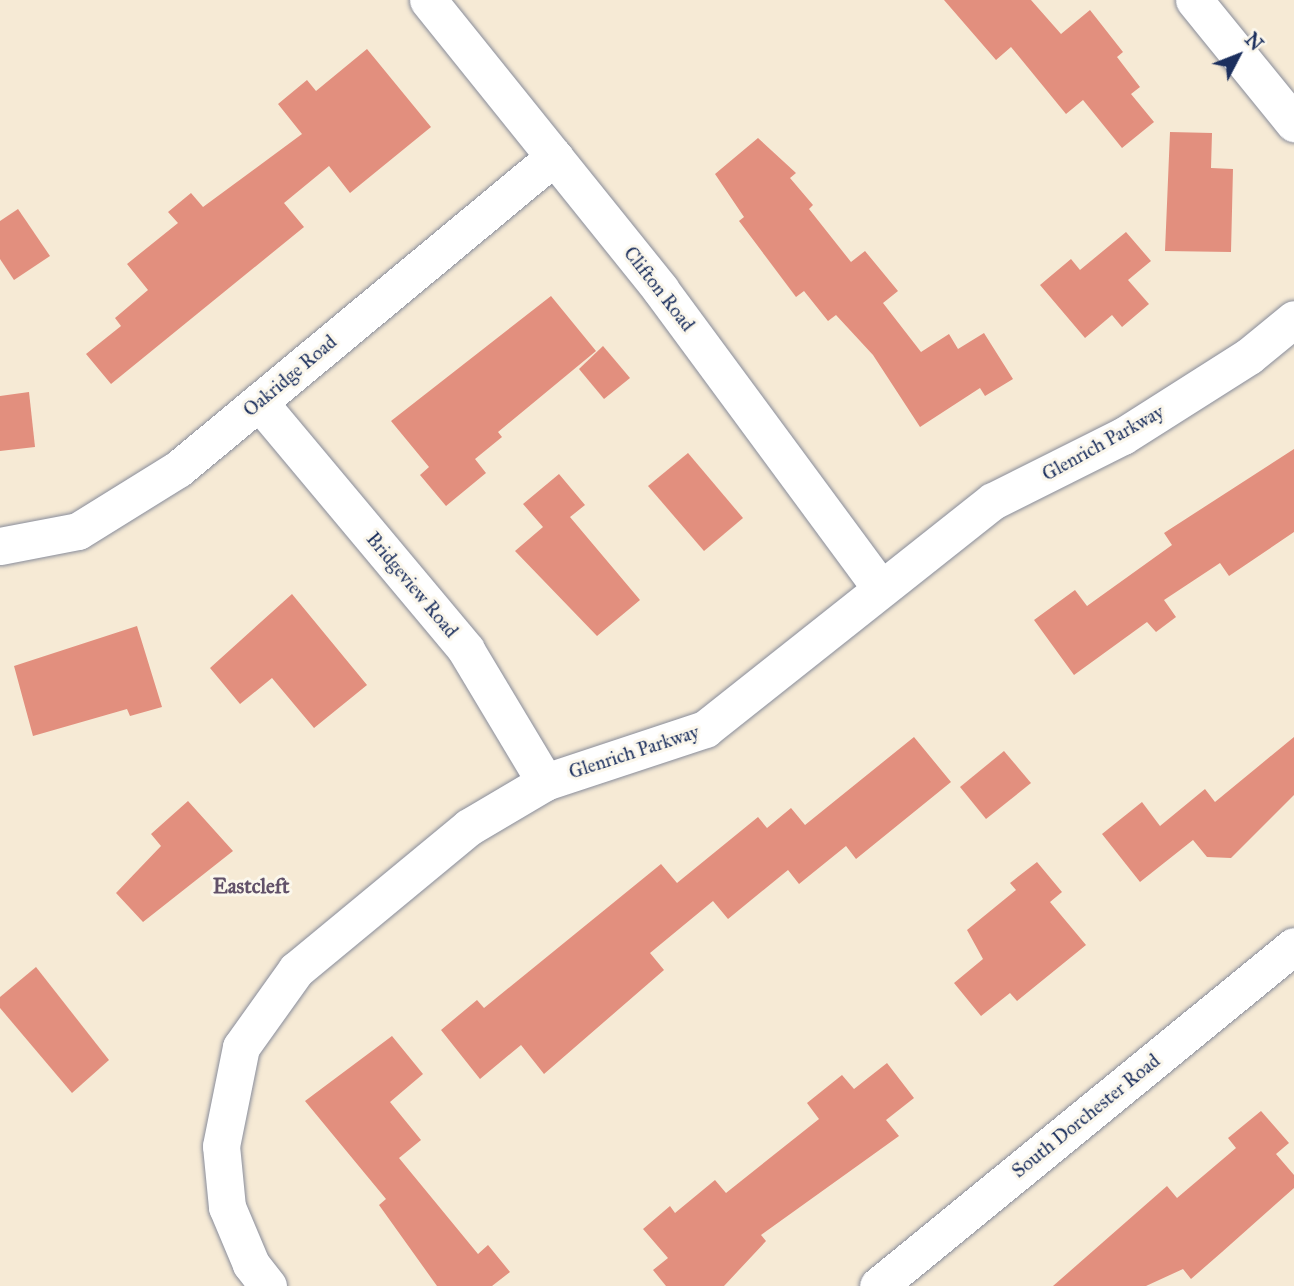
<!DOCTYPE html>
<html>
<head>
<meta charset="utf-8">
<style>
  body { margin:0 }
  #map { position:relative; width:1294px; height:1286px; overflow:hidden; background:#f6ead5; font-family:"IM FELL Great Primer",serif }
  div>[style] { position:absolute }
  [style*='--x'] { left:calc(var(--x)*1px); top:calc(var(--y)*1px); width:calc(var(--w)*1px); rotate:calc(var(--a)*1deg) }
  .building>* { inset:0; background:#e28f7e }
  .roads { filter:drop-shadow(0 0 2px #888c9a) drop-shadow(0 0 2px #888c9a) }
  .minor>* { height:37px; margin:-18.5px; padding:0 18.5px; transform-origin:18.5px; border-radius:18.5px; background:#fff }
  span { translate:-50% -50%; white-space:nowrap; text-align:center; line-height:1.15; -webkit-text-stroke:6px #fbf7ec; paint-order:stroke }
  .street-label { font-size:19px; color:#1b2f5e }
  .neighbourhood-label { font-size:21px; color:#615169; font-weight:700 }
  .north { position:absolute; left:1203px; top:21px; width:70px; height:70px; -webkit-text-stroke:5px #fbf7ec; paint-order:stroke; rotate:48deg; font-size:19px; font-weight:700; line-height:28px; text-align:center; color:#1b2f5e }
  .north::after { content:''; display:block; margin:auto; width:24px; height:32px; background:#1b2f5e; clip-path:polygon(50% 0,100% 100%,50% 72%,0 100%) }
</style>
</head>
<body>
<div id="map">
  <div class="building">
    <i style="clip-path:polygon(944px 0,1031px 0,1061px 34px,1090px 10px,1123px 52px,1117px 57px,1140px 87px,1131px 94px,1154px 122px,1122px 148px,1083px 100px,1066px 114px,1011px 47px,996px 60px)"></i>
    <i style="clip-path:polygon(367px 49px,431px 127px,350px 193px,329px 166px,284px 203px,304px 227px,111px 384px,86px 354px,121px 326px,115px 318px,148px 290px,127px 264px,178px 223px,168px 212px,191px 193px,203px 207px,302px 134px,278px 104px,307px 80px,316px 91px)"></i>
    <i style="clip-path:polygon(1170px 132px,1212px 133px,1211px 168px,1233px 169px,1231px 252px,1165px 251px)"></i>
    <i style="clip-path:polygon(758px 138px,796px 173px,790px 178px,813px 205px,809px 209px,851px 262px,865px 251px,898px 291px,883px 303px,921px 352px,949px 334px,958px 349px,984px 333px,1013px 379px,985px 396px,980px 388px,920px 427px,873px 355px,836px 315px,828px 321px,804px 291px,796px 297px,739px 221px,744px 217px,715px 174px)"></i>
    <i style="clip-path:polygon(18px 209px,50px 256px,14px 280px,0 259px,0 221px)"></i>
    <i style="clip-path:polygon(1126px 232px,1151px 261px,1128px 280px,1149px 304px,1122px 327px,1112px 315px,1085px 338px,1040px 285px,1071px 259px,1080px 270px)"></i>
    <i style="clip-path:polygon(551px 296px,596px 351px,498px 432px,502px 437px,475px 459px,486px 473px,446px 506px,420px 475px,429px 467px,391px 421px)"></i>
    <i style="clip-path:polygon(603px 346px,630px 378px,604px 399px,579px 369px)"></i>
    <i style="clip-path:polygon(29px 392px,35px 447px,0 451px,0 396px)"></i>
    <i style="clip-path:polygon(1294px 449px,1294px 532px,1229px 576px,1220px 563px,1164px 600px,1176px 617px,1156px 632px,1147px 622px,1074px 675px,1034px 620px,1075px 590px,1087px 606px,1172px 545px,1164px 533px)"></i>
    <i style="clip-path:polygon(688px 453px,743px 518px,704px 551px,648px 486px)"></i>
    <i style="clip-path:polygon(559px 474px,585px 505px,570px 517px,640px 600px,597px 636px,515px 551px,543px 527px,523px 504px)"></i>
    <i style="clip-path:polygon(292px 594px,367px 685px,314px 728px,272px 678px,240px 704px,210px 668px)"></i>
    <i style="clip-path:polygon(137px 626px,162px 707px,130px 716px,127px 709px,33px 736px,14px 666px)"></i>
    <i style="clip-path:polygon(914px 737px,951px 782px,856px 859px,846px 846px,799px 884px,788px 870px,728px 919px,713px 901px,650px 953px,664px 970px,544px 1074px,521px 1045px,480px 1079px,441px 1030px,477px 1000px,484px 1008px,661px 864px,677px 883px,758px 817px,767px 828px,791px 808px,805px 825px)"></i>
    <i style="clip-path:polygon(1294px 737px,1294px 795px,1231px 858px,1207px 857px,1193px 840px,1140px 882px,1102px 834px,1142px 802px,1160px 826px,1205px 789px,1215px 802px)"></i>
    <i style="clip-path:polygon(1004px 751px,1031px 783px,986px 819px,960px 787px)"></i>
    <i style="clip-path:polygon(188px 801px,233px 851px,143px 922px,116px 893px,161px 846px,151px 834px)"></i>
    <i style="clip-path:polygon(1037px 862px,1062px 892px,1050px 902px,1086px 945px,1017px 1001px,1010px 993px,981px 1016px,954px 983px,983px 959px,967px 930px,1016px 890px,1010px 883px)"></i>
    <i style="clip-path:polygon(36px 967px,109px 1060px,72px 1093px,0 1008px,0 997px)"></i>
    <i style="clip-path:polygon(392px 1036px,423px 1074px,390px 1102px,421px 1140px,399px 1158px,478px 1254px,488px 1245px,510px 1272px,492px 1286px,437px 1286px,379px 1205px,386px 1199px,305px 1101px)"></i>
    <i style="clip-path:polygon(887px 1063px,914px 1098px,886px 1120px,899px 1136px,761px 1235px,766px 1241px,724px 1286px,666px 1286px,653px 1270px,668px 1258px,643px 1229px,670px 1206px,675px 1213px,715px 1180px,726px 1193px,819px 1119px,807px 1103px,842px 1075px,854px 1089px)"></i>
    <i style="clip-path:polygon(1261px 1111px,1289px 1143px,1276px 1154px,1294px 1175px,1294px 1188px,1222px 1252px,1191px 1279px,1183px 1269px,1146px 1286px,1053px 1286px,1167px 1186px,1177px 1198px,1236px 1148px,1228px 1138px)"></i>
  </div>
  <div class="roads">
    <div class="minor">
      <i style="--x:428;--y:0;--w:371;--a:51.2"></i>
      <i style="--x:660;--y:289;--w:369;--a:53.6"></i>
      <i style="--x:1194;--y:0;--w:159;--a:50.9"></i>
      <i style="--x:259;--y:402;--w:323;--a:50.1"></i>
      <i style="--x:466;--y:650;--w:154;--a:59.1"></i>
      <i style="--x:0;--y:546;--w:79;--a:-10.9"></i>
      <i style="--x:78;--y:531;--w:118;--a:-31.8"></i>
      <i style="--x:178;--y:469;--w:489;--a:-39.7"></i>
      <i style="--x:268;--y:1286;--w:28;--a:-128"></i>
      <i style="--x:251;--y:1264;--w:62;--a:-112.8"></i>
      <i style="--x:227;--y:1207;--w:61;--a:-95.6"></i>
      <i style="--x:221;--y:1146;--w:101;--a:-78.6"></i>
      <i style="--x:241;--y:1047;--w:95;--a:-54.5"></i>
      <i style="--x:296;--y:970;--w:224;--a:-39.6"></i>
      <i style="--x:469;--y:827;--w:88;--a:-30.6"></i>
      <i style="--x:545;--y:782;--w:169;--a:-18.3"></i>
      <i style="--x:705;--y:729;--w:367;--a:-38.4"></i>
      <i style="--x:993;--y:501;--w:145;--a:-26.6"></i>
      <i style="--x:1123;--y:436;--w:149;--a:-32.4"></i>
      <i style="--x:1249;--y:356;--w:58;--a:-39.4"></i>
      <i style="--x:878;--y:1286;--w:537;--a:-39.26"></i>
    </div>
  </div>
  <div class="street-label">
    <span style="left:659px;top:289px;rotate:52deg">Clifton Road</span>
    <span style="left:290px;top:376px;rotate:-40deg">Oakridge Road</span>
    <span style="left:1103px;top:443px;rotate:-29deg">Glenrich Parkway</span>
    <span style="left:412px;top:585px;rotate:50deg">Bridgeview Road</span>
    <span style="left:634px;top:752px;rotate:-18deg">Glenrich Parkway</span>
    <span style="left:1086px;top:1116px;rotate:-39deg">South Dorchester Road</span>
  </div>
  <div class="neighbourhood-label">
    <span style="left:251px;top:886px">Eastcleft</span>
  </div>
  <div class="north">N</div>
</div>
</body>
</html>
